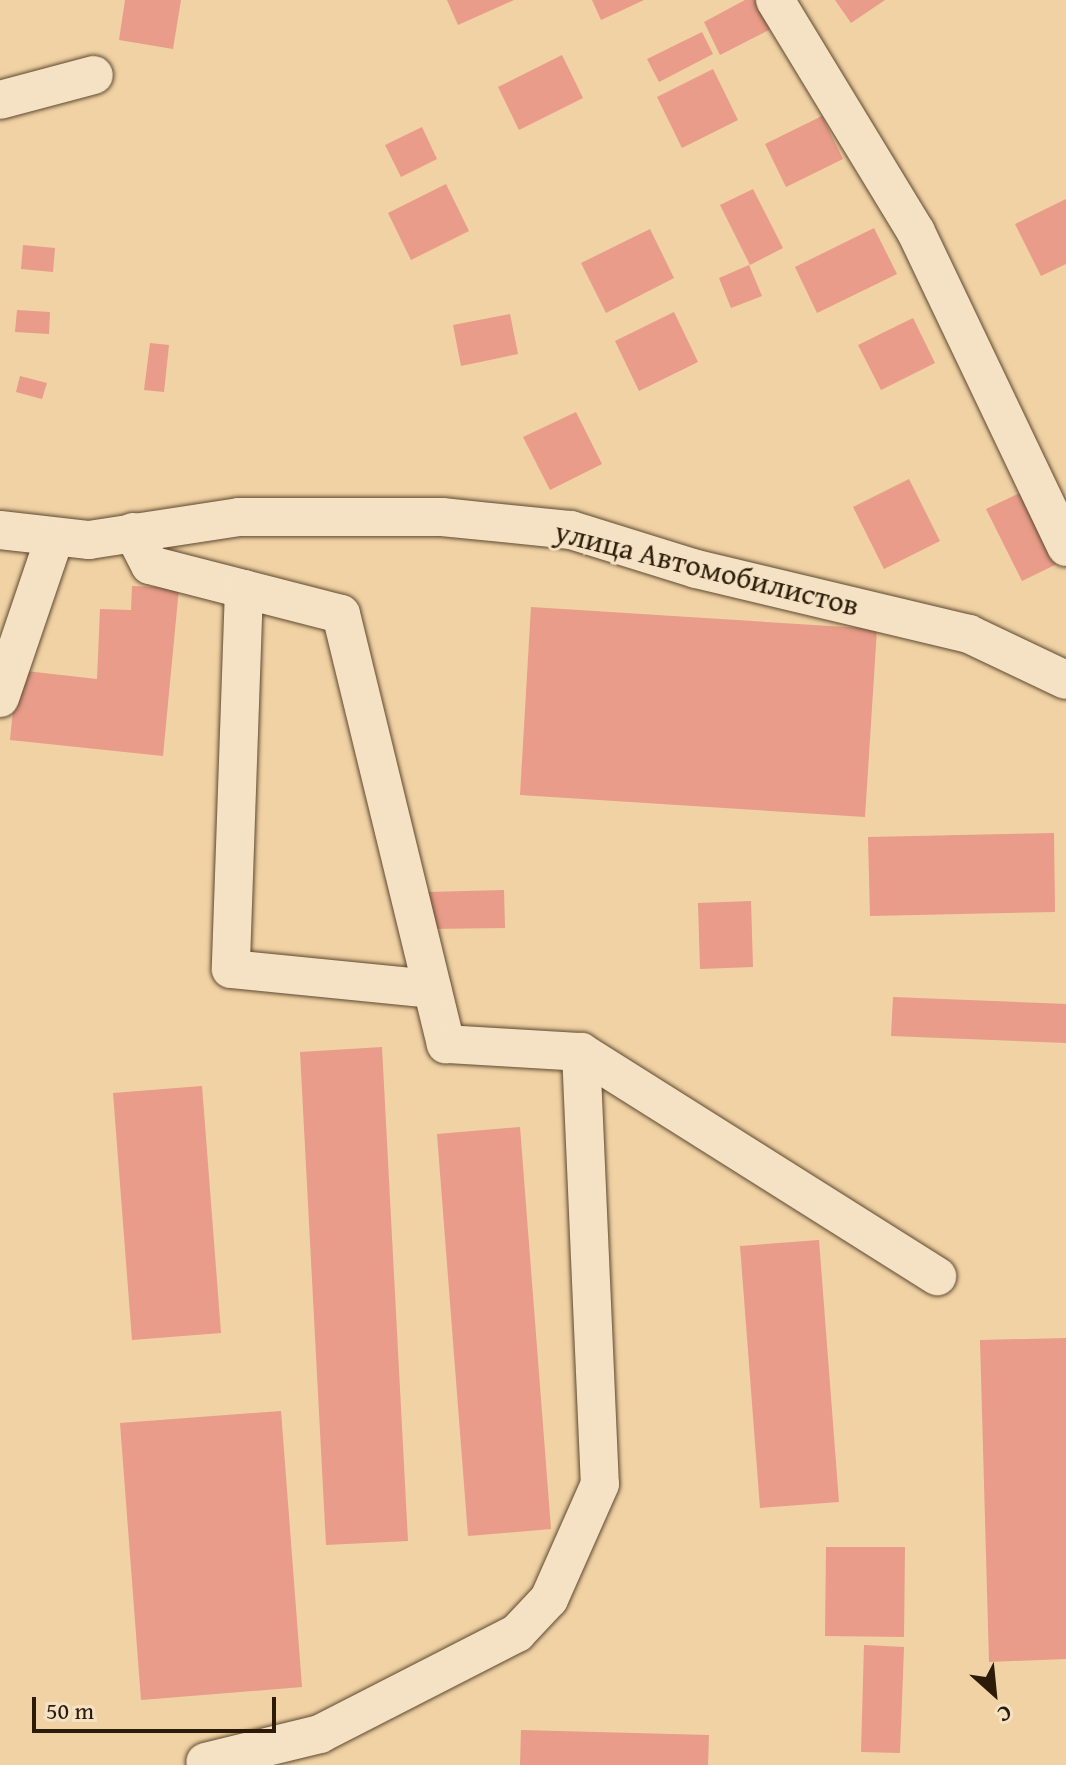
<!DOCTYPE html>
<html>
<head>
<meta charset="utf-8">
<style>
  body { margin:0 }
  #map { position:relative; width:1066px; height:1765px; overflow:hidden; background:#f0d2a4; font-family:"Gentium Book Plus",serif }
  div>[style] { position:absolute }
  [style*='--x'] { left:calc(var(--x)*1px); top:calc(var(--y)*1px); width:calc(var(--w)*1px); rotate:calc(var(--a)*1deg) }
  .building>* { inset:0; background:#e89c89 }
  .roads { filter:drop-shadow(0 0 2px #5e4930) drop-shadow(0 0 2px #5e4930) }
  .minor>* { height:38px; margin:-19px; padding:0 19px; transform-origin:19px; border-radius:19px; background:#f5e2c4 }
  span { translate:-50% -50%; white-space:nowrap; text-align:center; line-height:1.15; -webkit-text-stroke:6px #f5e2c4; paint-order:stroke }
  .street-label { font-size:30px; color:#2d1b09 }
  .north { position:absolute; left:954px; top:1653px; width:80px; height:80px; -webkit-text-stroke:6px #f5e2c4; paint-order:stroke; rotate:153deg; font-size:22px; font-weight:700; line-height:32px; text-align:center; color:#2d1b09 }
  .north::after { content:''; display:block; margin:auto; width:28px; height:36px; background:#2d1b09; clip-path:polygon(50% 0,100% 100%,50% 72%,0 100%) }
  .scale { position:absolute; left:32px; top:1697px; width:244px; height:36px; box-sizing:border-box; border:4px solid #2d1b09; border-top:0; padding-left:10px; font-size:24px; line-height:28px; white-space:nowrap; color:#2d1b09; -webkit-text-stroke:6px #f5e2c4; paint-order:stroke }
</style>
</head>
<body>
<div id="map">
  <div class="building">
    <i style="clip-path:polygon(125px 0,181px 0,173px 49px,119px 40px)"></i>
    <i style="clip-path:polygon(447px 0,514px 0,458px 25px)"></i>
    <i style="clip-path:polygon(592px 0,644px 0,601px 20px)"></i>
    <i style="clip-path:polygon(745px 0,755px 0,771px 29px,720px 55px,704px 22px)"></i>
    <i style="clip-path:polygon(835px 0,885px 0,851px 23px)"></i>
    <i style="clip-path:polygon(702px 32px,713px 54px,659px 82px,647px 59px)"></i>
    <i style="clip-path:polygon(562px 55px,583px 98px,519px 130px,498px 87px)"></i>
    <i style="clip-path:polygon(713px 69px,738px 120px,682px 148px,657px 97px)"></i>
    <i style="clip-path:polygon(822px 116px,843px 159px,786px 187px,765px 144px)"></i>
    <i style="clip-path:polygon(422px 127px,437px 159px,401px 177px,385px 145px)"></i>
    <i style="clip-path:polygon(446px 184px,469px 231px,411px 260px,388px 213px)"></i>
    <i style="clip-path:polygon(753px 189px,783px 248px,750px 265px,720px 205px)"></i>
    <i style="clip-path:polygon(1066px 199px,1066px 264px,1041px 276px,1015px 224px)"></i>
    <i style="clip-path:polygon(874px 228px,897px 274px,817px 313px,795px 267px)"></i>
    <i style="clip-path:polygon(650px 229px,674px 278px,606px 313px,581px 263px)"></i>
    <i style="clip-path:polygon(23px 245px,55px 248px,53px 272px,21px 269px)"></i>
    <i style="clip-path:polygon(749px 265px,762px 296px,731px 308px,719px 278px)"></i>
    <i style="clip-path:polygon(17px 310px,50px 312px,49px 334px,15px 332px)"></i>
    <i style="clip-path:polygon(674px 312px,698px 362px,639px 391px,615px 341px)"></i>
    <i style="clip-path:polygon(510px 314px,518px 354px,461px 366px,453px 325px)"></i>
    <i style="clip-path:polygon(913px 318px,935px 363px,881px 390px,858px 345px)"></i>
    <i style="clip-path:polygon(150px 343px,169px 345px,164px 392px,144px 390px)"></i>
    <i style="clip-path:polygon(20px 376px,47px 383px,42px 399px,16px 392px)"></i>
    <i style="clip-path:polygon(576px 412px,602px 464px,550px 490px,523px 437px)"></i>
    <i style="clip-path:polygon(909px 479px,940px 541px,884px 569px,853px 507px)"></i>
    <i style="clip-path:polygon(1026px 490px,1061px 562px,1022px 581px,986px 509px)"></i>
    <i style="clip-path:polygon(132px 586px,179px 588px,163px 756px,10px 740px,17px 670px,97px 679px,100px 609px,131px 610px)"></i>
    <i style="clip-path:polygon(531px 607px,877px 629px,865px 817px,520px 795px)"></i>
    <i style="clip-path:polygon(1054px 833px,1055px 912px,870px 916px,868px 837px)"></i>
    <i style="clip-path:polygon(504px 890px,505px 928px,428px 929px,428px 892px)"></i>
    <i style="clip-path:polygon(751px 901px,753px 967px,700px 969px,698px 903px)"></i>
    <i style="clip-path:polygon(893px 997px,1066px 1004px,1066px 1043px,891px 1036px)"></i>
    <i style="clip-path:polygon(382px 1047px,408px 1541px,326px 1545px,300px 1052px)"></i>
    <i style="clip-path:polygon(202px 1086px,221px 1333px,132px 1340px,113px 1093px)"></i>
    <i style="clip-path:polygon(520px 1127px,551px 1529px,468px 1536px,437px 1134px)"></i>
    <i style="clip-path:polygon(819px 1240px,839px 1502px,760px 1508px,740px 1246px)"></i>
    <i style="clip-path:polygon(1066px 1338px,1066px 1659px,989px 1662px,980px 1340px)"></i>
    <i style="clip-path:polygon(281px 1411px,302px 1687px,141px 1700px,120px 1423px)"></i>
    <i style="clip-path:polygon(826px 1547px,905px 1547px,904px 1637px,825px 1636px)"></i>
    <i style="clip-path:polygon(864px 1645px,904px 1647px,900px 1753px,861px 1752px)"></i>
    <i style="clip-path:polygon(521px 1730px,709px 1735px,708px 1765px,520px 1765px)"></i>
  </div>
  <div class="roads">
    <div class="minor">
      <i style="--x:775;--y:0;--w:271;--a:58.7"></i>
      <i style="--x:916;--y:232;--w:349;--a:64.5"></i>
      <i style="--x:0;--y:100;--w:97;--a:-14.9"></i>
      <i style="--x:0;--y:530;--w:90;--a:6.4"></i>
      <i style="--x:89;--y:540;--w:152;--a:-8.7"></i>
      <i style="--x:239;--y:517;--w:203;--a:0"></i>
      <i style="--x:442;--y:517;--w:130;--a:5.8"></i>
      <i style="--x:571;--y:530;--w:131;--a:17.3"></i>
      <i style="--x:696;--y:569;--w:281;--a:13.4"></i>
      <i style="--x:969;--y:634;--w:107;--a:25.4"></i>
      <i style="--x:133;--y:532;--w:37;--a:63"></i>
      <i style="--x:150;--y:565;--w:197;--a:14.4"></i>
      <i style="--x:341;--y:614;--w:443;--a:76.3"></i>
      <i style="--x:446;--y:1044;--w:135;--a:3.4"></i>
      <i style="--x:581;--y:1052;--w:432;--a:87.5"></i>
      <i style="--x:600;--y:1484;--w:126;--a:113.9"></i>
      <i style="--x:549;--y:1599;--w:47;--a:133.3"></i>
      <i style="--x:517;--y:1633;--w:221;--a:152.9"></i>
      <i style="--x:320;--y:1734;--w:118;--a:166.3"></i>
      <i style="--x:244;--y:589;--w:380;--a:92"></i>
      <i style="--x:231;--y:969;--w:202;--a:5.7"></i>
      <i style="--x:0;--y:698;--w:168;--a:-71.2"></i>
      <i style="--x:581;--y:1052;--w:421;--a:32.2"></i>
    </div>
  </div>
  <div class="street-label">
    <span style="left:707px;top:568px;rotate:14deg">улица Автомобилистов</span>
  </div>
  <div class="north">С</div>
  <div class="scale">50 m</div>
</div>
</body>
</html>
